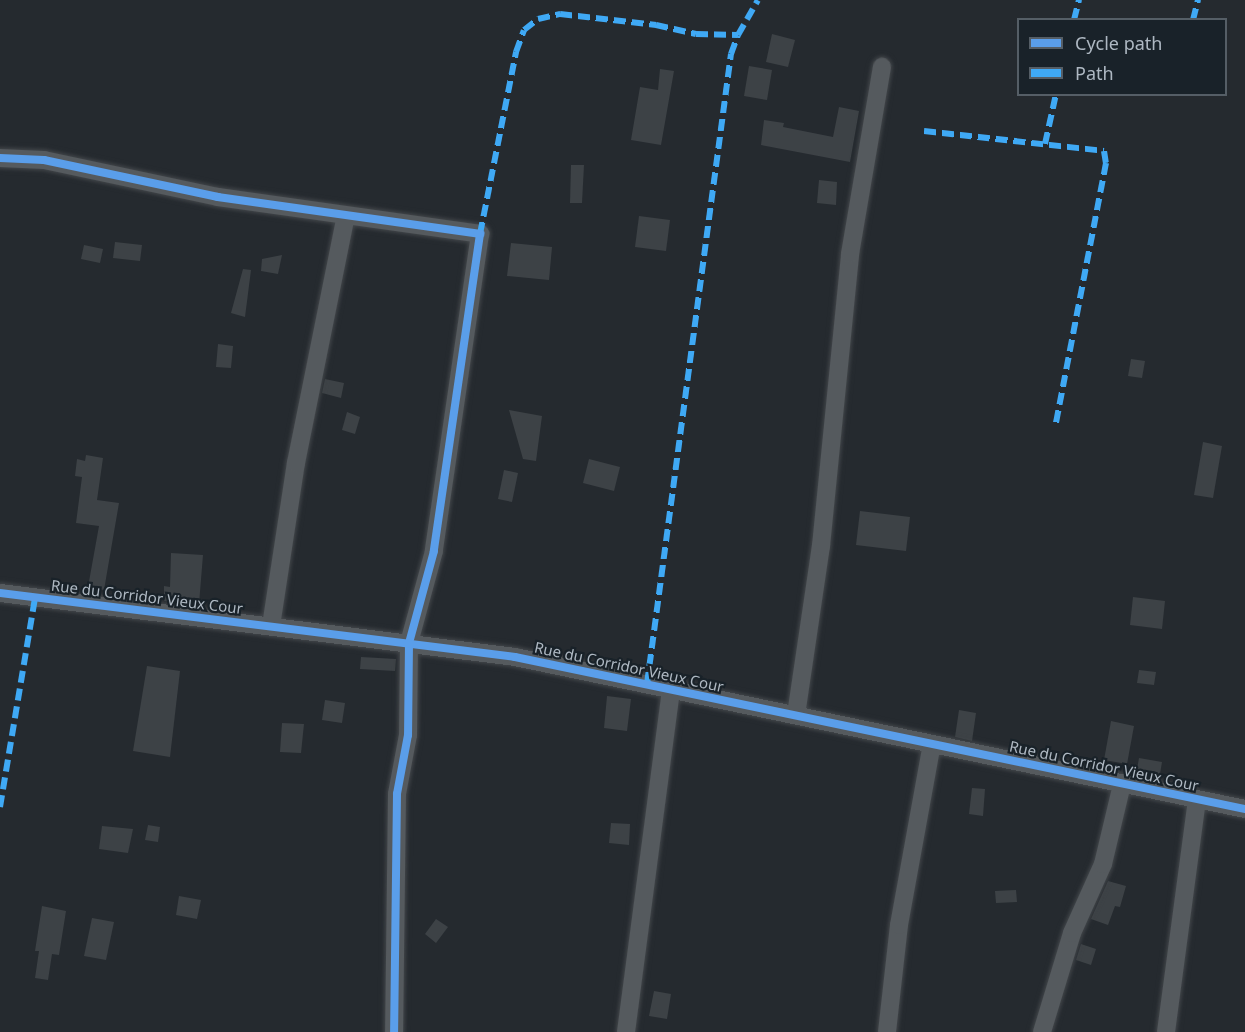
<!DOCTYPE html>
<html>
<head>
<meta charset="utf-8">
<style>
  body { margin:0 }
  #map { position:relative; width:1245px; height:1032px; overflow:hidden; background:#252a2f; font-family:"Noto Sans",sans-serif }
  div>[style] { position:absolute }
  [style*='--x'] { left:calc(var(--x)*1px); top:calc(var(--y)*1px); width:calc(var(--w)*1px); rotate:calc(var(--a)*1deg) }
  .building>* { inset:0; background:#3d4246 }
  .roads { filter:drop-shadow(0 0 2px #42464a) drop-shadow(0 0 2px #42464a) }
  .minor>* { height:18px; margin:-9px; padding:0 9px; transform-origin:9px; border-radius:9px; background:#555a5e }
  .quiet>* { height:6px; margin-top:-3px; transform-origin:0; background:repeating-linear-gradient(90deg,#3fa9f5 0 12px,transparent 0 18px) }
  .cycleway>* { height:8px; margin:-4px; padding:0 4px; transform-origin:4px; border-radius:4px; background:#5a9eea }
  span { translate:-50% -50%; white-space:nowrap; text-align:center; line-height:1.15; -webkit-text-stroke:4.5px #192229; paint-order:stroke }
  .street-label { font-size:15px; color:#aeb8c2 }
  .legend { position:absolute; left:1017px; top:18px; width:210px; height:78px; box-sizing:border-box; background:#192229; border:2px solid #555e66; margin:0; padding:8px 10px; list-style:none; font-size:18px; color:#aeb8c2 }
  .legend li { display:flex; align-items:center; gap:12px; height:30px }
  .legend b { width:30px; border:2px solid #555e66 }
</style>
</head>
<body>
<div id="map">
  <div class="building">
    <i style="clip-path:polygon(772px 34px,795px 40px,788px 67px,766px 62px)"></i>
    <i style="clip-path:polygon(749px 66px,772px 70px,767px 100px,744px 96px)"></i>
    <i style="clip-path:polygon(660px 69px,674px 71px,661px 145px,631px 140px,640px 87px,658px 90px)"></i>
    <i style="clip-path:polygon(839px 107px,859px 111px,850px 162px,761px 145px,764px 120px,784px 123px,783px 127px,833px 137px)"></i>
    <i style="clip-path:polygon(571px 165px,584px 165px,582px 203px,570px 203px)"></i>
    <i style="clip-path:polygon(819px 180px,837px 182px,836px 205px,817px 203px)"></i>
    <i style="clip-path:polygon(639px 216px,670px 220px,666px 251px,635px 247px)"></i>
    <i style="clip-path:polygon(115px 242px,142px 245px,140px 261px,113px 258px)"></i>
    <i style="clip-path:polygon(511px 243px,552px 247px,549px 280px,507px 276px)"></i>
    <i style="clip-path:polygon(84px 245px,103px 249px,100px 263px,81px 259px)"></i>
    <i style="clip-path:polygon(282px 255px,278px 274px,261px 271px,262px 259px)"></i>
    <i style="clip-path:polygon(243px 269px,251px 270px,245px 317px,231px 313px)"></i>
    <i style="clip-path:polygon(218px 344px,233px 346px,231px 368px,216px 367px)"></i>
    <i style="clip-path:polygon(1131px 359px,1145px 361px,1142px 378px,1128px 376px)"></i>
    <i style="clip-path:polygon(325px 379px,344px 383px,341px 398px,322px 393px)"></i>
    <i style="clip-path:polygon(509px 410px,542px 416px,536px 461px,523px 459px)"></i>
    <i style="clip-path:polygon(347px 412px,360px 417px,355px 434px,342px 430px)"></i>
    <i style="clip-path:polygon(1203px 442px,1222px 446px,1213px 498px,1194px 495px)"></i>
    <i style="clip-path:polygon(86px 455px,103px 458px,97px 500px,119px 503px,104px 590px,88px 587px,99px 526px,76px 523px,82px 477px,75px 476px,77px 459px,85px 461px)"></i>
    <i style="clip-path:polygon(589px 459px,620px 467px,614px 491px,583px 483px)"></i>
    <i style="clip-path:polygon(504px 470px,518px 473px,512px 502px,498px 499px)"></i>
    <i style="clip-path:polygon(860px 511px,910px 517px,906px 551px,856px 545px)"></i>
    <i style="clip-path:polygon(171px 553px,203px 555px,199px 604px,164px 601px,164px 586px,170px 587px)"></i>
    <i style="clip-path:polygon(1133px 597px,1165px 601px,1162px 629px,1130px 625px)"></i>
    <i style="clip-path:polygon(361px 657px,396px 659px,395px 671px,360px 669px)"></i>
    <i style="clip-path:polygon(147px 666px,180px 671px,170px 757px,133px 751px)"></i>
    <i style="clip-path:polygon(1139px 670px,1156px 672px,1154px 685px,1137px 683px)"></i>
    <i style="clip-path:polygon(607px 696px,631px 699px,627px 731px,604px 728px)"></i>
    <i style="clip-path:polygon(325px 700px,345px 703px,342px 723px,322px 720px)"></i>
    <i style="clip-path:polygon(959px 710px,976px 713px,972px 741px,955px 737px)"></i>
    <i style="clip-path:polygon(1111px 721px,1134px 726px,1127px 764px,1104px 760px)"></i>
    <i style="clip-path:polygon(282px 723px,304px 724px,301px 753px,280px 752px)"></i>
    <i style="clip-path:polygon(1139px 758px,1162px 762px,1159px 780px,1136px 775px)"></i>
    <i style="clip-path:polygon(972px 788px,985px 789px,983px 816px,969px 814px)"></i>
    <i style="clip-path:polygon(611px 823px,630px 824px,629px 845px,609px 843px)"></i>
    <i style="clip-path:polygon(148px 825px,160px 827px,158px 842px,145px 840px)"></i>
    <i style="clip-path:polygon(102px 826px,133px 829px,128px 853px,99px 849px)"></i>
    <i style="clip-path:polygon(1108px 881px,1126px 886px,1120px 907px,1115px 906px,1108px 925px,1091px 919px)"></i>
    <i style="clip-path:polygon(1016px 890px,1017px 902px,996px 903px,995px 891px)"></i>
    <i style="clip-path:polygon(179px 896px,201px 900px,197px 919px,176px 915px)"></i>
    <i style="clip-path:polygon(42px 906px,66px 911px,59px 955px,52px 954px,48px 980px,35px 978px,39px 951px,35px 951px)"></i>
    <i style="clip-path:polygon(92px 918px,114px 922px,106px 960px,84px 956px)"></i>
    <i style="clip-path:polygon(436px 919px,448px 927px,436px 943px,425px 934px)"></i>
    <i style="clip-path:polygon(1081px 944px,1096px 949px,1091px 965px,1076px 960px)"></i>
    <i style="clip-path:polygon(654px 991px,671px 994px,667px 1019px,649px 1016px)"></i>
  </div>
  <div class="roads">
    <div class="minor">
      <i style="--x:0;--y:158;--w:44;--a:2.6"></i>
      <i style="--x:44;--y:160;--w:178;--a:12"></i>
      <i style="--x:218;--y:197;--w:265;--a:8"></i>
      <i style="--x:480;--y:234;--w:320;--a:98.3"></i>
      <i style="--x:434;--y:551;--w:95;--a:105.2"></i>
      <i style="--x:409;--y:643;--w:92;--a:90.6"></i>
      <i style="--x:408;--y:735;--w:60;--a:100.6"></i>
      <i style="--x:397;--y:794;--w:238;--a:90.7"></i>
      <i style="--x:0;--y:593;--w:519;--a:7.08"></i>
      <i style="--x:515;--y:657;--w:746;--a:11.76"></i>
      <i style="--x:271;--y:626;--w:165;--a:-81.3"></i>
      <i style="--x:296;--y:463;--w:252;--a:-78.6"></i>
      <i style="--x:796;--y:715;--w:171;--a:-81.6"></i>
      <i style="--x:821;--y:546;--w:293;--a:-84.3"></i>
      <i style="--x:850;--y:254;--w:190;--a:-80.3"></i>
      <i style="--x:626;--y:1032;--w:346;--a:-82.5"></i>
      <i style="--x:887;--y:1032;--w:108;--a:-83.6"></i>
      <i style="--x:899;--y:925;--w:184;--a:-79.7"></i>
      <i style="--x:1042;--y:1032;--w:103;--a:-73.1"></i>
      <i style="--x:1072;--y:933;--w:76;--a:-65.8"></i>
      <i style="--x:1103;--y:864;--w:82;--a:-76.6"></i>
      <i style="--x:1166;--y:1032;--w:234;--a:-82.4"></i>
    </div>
  </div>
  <div class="quiet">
    <i style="--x:1074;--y:20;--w:21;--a:-76"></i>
    <i style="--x:1193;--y:20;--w:21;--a:-76"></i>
    <i style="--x:924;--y:131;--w:181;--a:6.3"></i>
    <i style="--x:1104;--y:151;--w:12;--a:81"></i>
    <i style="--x:1106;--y:163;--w:265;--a:100.9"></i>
    <i style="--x:1045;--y:144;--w:51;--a:-77.6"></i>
    <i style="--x:480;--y:234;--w:186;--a:-78.8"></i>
    <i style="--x:516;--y:52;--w:23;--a:-70"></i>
    <i style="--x:524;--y:30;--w:18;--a:-38"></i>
    <i style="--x:538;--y:19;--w:23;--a:-13"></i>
    <i style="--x:560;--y:14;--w:97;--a:6.5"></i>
    <i style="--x:656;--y:25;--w:41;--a:12.7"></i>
    <i style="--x:696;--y:34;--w:42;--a:1.4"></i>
    <i style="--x:647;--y:684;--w:636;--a:-82.41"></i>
    <i style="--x:731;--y:54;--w:20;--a:-70"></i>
    <i style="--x:738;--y:35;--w:40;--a:-60.3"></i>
    <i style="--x:0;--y:807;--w:213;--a:-80.5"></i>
  </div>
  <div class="cycleway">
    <i style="--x:0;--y:158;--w:44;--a:2.6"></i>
    <i style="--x:44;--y:160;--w:178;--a:12"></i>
    <i style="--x:218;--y:197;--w:265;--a:8"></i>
    <i style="--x:480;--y:234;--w:320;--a:98.3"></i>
    <i style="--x:434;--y:551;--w:95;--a:105.2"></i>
    <i style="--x:409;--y:643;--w:92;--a:90.6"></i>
    <i style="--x:408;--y:735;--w:60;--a:100.6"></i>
    <i style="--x:397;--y:794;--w:238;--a:90.7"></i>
    <i style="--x:0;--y:593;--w:519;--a:7.08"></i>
    <i style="--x:515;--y:657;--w:746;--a:11.76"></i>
  </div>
  <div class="street-label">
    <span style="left:147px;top:597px;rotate:7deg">Rue du Corridor Vieux Cour</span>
    <span style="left:629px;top:667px;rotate:12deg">Rue du Corridor Vieux Cour</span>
    <span style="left:1104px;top:766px;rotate:12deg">Rue du Corridor Vieux Cour</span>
  </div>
  <ul class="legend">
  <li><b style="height:8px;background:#5a9eea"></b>Cycle path</li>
  <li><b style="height:8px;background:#3fa9f5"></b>Path</li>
  </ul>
</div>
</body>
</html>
